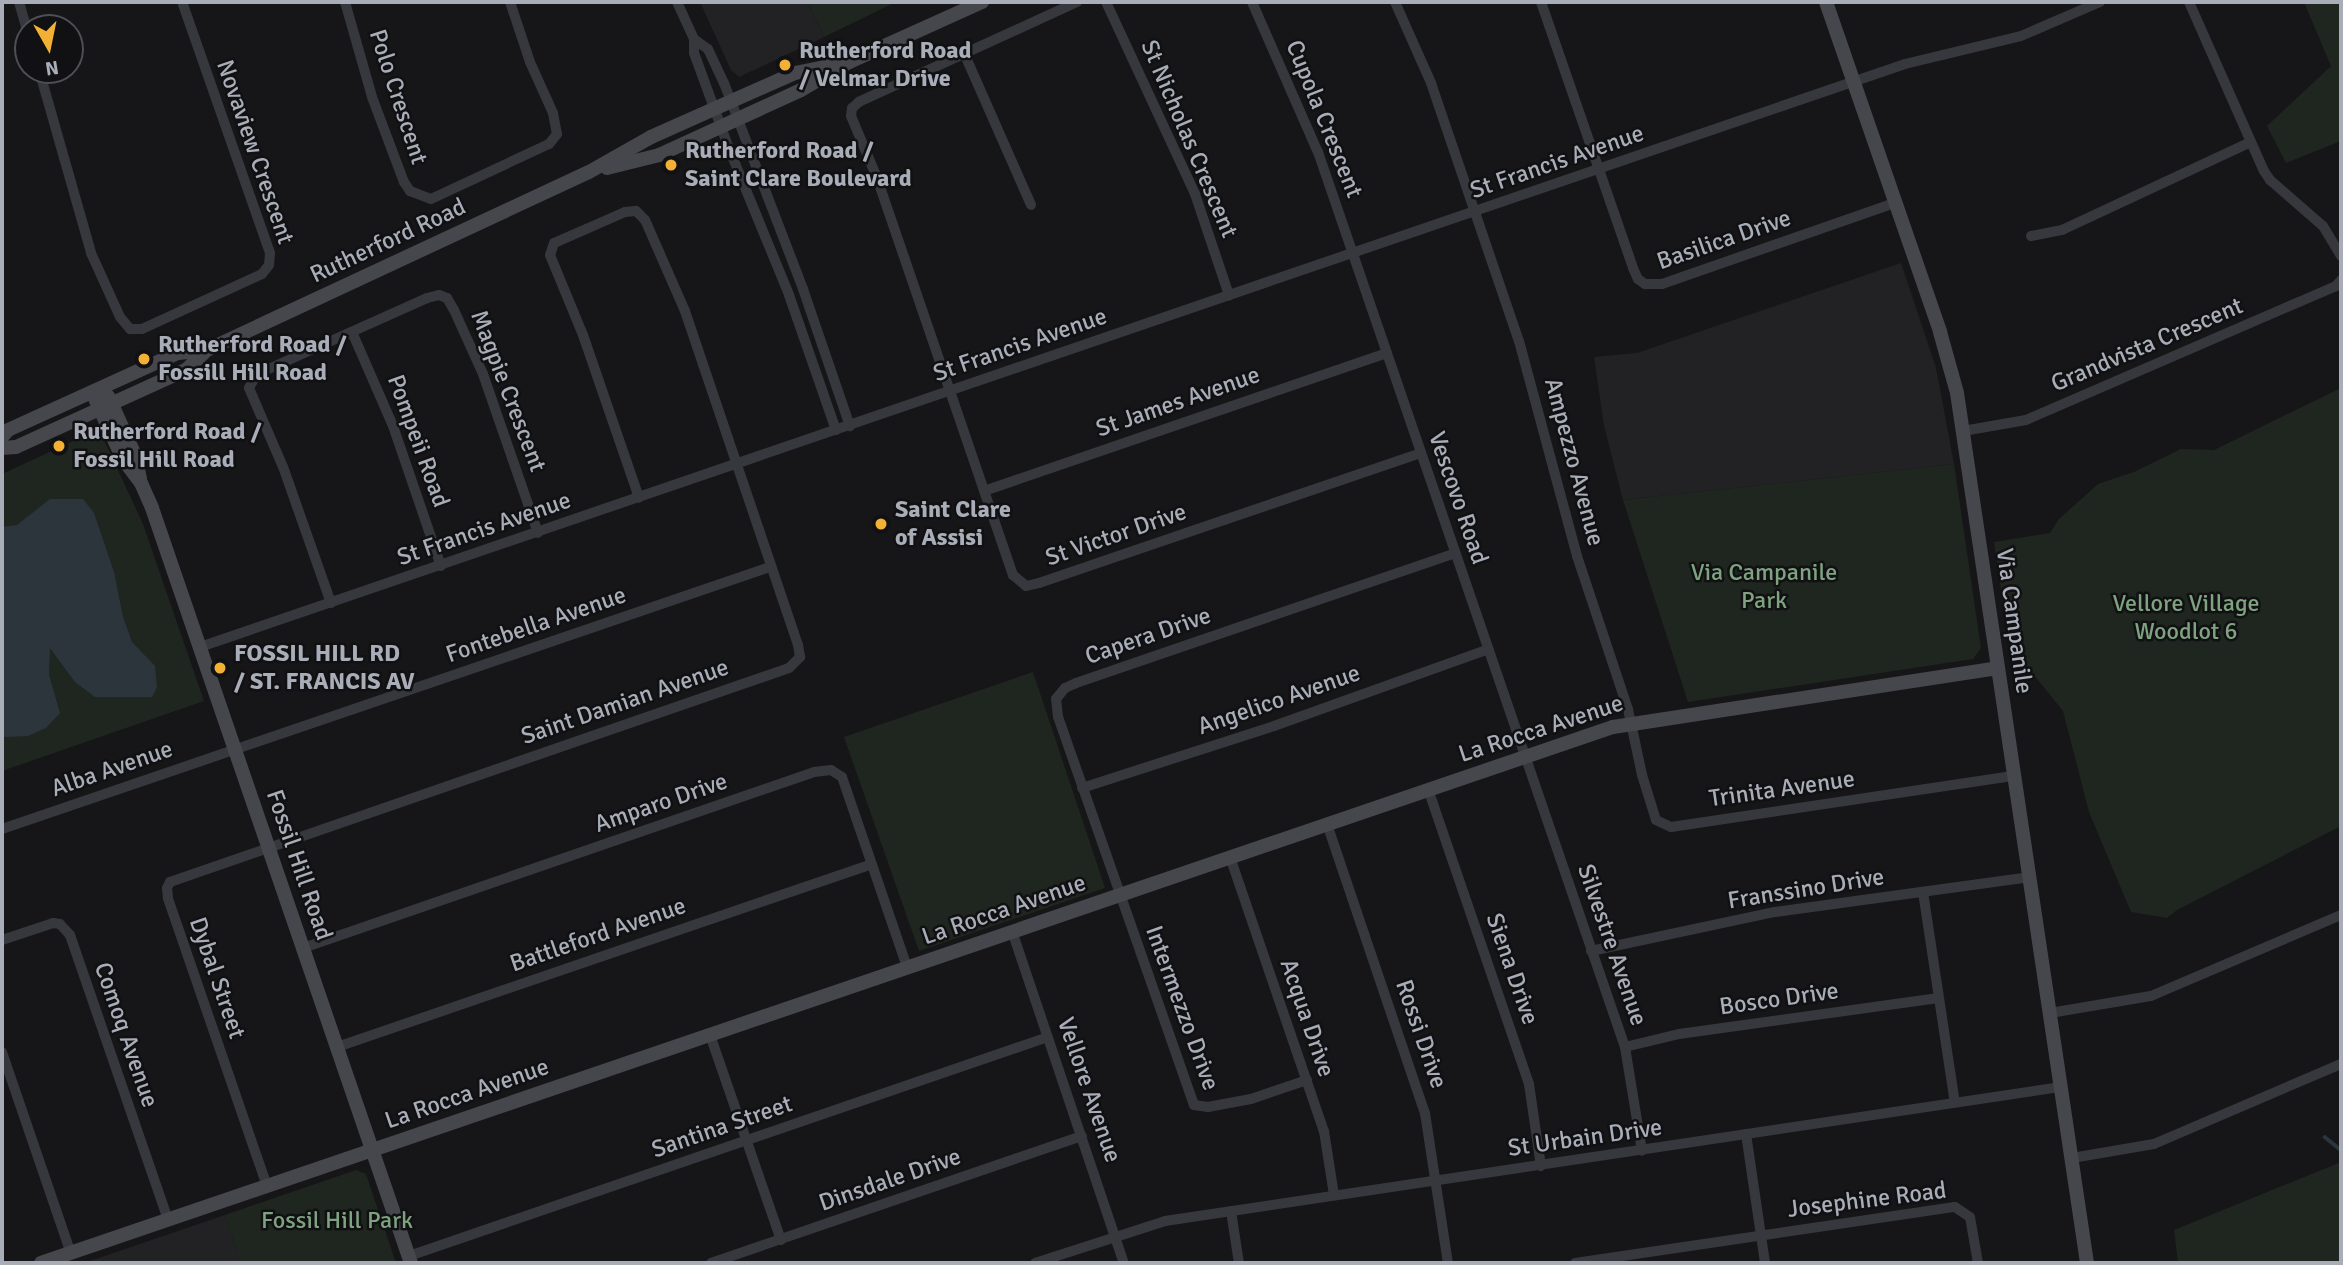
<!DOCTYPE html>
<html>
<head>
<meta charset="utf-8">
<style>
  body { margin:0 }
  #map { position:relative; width:2343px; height:1265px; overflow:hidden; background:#161618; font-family:Signika,sans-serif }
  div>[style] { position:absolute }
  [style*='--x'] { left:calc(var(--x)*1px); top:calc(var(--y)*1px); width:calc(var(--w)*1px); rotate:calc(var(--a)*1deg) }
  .built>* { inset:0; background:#222225 }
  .green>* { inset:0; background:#1e261f }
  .water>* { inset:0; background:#2c353c }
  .stream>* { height:3.5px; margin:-1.75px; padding:0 1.75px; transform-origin:1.75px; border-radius:1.75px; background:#2c353c }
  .street>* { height:10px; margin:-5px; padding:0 5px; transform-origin:5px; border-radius:5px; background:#37383d }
  .secondary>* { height:14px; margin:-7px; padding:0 7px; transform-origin:7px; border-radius:7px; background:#45474d }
  .dots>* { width:19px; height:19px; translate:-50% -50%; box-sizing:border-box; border:4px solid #111113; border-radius:50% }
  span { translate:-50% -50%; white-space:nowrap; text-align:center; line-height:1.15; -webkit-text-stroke:5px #111113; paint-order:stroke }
  .poi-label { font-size:24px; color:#a8adb8; font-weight:700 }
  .left { translate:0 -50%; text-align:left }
  .street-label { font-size:24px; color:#a8adb8 }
  .park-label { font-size:24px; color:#7fa381 }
  .frame { position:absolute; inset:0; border:4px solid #a8adb8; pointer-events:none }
  .north { position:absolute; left:14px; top:14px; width:70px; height:70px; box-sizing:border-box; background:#111113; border:2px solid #4d4f55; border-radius:50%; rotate:171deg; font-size:19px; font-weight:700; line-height:28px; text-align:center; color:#a8adb8 }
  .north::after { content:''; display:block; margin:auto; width:24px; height:32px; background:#f2b134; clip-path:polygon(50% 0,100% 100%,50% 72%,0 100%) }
</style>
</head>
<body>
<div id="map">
  <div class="built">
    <i style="clip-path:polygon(700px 2px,808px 2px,824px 37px,739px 77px,731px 70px)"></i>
    <i style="clip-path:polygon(1901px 263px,1936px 368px,1954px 464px,1623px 500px,1604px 426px,1594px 357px,1637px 353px)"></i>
    <i style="clip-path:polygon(225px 1215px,241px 1263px,84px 1263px)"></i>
  </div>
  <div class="green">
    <i style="clip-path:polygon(808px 2px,896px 2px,824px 37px)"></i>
    <i style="clip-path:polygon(2304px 2px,2341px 2px,2341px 141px,2286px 163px,2267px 126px,2331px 66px)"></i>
    <i style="clip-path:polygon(2341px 388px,2341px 826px,2177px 910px,2167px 918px,2131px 912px,2089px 812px,2063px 711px,2009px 644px,1994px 542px,2050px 533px,2059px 519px,2098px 484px,2134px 472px,2181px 449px,2214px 450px)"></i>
    <i style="clip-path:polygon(93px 432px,103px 438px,143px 524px,204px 701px,2px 771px,2px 474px)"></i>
    <i style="clip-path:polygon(1954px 464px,1981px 648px,1973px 659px,1688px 702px,1623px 500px)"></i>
    <i style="clip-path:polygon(1033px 672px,1105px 888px,919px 951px,844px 737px)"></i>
    <i style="clip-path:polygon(2341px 1162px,2341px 1263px,2178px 1263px,2174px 1230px)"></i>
    <i style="clip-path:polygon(356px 1170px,366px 1174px,396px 1263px,241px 1263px,225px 1215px)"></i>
  </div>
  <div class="water">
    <i style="clip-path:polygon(50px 499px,83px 499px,94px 513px,114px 572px,123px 617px,132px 642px,155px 666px,157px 687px,152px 697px,95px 697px,75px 682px,50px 648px,49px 675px,60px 713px,46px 728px,28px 736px,5px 737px,2px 736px,2px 527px,17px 525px)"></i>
  </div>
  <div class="stream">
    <i style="--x:2325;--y:1137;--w:21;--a:39"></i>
  </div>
  <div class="street">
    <i style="--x:19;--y:2;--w:32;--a:74"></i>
    <i style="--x:345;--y:2;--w:99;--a:74.1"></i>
    <i style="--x:372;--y:97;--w:91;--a:69.4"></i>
    <i style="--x:404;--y:182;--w:11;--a:56"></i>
    <i style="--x:410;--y:191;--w:22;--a:21"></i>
    <i style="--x:431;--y:199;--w:130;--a:-25"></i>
    <i style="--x:549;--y:144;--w:13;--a:-51"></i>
    <i style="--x:557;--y:134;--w:21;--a:-101"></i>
    <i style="--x:553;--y:113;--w:56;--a:-114.3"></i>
    <i style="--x:530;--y:62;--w:63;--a:-108.4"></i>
    <i style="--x:677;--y:2;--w:41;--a:65.3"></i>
    <i style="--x:694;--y:39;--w:14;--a:90"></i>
    <i style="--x:694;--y:53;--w:99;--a:69.9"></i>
    <i style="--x:728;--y:146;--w:161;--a:67.7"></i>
    <i style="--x:789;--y:295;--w:143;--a:70.8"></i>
    <i style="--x:1077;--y:2;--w:240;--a:155.4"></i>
    <i style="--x:859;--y:102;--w:9;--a:139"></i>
    <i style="--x:852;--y:108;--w:8;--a:97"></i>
    <i style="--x:851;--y:116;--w:67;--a:67.2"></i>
    <i style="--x:877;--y:178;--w:420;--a:71.1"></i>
    <i style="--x:1013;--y:575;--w:17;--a:40"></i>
    <i style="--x:1026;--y:586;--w:13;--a:-13"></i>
    <i style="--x:1039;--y:583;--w:403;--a:-18.8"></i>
    <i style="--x:1106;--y:2;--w:212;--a:65.1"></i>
    <i style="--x:1195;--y:194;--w:107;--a:71.4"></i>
    <i style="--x:1252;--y:2;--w:164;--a:66.3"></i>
    <i style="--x:1318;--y:152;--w:946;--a:71.07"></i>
    <i style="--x:1625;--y:1047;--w:105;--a:80.7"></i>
    <i style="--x:1395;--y:2;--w:89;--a:66"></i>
    <i style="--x:1431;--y:83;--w:273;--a:71.2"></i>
    <i style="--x:1519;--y:341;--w:223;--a:74.9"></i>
    <i style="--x:1577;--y:556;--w:161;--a:71.6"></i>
    <i style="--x:1628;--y:709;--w:67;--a:78"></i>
    <i style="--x:1642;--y:775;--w:47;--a:72.7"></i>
    <i style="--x:1656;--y:820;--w:17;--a:25"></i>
    <i style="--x:1671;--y:827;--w:347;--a:-8.5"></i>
    <i style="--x:1541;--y:2;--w:281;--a:70.9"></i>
    <i style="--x:1633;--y:268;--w:12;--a:66"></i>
    <i style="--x:1638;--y:279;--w:9;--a:36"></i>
    <i style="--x:1645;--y:284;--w:17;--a:0"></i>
    <i style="--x:1662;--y:284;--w:247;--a:-19.2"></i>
    <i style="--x:2189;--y:2;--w:185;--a:66.1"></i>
    <i style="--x:2264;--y:171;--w:11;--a:56"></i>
    <i style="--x:2270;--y:180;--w:70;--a:41"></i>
    <i style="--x:2323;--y:226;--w:35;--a:59"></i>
    <i style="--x:694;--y:39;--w:17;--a:36"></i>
    <i style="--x:708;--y:49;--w:38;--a:65"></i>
    <i style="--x:724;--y:83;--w:221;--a:69"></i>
    <i style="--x:803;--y:289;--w:145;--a:71.1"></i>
    <i style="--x:964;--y:53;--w:166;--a:66.2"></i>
    <i style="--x:39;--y:70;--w:190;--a:74.1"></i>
    <i style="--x:91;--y:253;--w:70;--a:65.6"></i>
    <i style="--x:120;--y:317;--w:16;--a:50"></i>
    <i style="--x:130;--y:329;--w:12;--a:0"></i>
    <i style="--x:142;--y:329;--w:132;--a:-24.6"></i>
    <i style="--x:262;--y:274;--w:11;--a:-52"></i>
    <i style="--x:269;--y:265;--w:12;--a:-85"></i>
    <i style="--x:270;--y:253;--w:266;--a:-109.3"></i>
    <i style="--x:2031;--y:236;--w:32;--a:-11"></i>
    <i style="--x:2062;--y:230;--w:208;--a:-25"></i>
    <i style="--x:352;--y:332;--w:103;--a:66.4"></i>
    <i style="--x:393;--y:426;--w:148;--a:71.1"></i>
    <i style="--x:1963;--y:431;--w:64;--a:-9.9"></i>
    <i style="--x:2026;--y:420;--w:297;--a:-23.4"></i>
    <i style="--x:2299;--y:302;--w:40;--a:-23.4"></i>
    <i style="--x:2336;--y:286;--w:8;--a:-50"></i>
    <i style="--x:984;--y:491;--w:426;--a:-18.9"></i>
    <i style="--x:331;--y:603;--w:144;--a:-109.4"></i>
    <i style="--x:283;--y:467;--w:86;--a:-113.3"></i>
    <i style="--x:249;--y:388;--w:10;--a:-61"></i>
    <i style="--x:254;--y:379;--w:13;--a:-39"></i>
    <i style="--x:264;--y:371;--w:179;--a:-24.1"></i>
    <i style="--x:427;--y:298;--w:12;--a:-14"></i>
    <i style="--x:439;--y:295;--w:9;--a:21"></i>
    <i style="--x:447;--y:298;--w:14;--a:60"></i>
    <i style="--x:454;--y:310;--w:70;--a:65.6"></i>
    <i style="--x:483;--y:374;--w:168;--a:70.9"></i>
    <i style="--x:200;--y:647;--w:1802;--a:-18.88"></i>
    <i style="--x:1905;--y:64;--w:119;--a:-13.6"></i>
    <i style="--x:2021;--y:36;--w:86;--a:-23.3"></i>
    <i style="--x:1082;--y:788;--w:202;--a:-17.9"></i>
    <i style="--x:1274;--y:726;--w:228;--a:-19.7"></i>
    <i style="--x:1428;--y:789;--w:312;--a:71.1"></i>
    <i style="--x:1529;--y:1084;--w:83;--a:81.7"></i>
    <i style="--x:1327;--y:824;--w:305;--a:71.3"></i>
    <i style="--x:1425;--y:1113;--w:152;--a:81.3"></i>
    <i style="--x:2;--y:829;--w:811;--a:-18.84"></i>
    <i style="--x:1230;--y:857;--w:290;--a:71.1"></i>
    <i style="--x:1324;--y:1131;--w:65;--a:81.1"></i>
    <i style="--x:1923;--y:892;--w:213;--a:81.4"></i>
    <i style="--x:1012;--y:931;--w:350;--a:71.4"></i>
    <i style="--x:2;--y:940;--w:54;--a:-18.4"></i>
    <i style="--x:53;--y:923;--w:7;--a:8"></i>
    <i style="--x:60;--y:924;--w:15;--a:48"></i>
    <i style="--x:70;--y:935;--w:301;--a:71"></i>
    <i style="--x:303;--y:948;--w:540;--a:-19"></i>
    <i style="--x:814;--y:772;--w:17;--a:-7"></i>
    <i style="--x:831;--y:770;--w:13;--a:32"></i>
    <i style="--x:842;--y:777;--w:201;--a:71.1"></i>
    <i style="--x:1591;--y:951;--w:188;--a:-12"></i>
    <i style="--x:1775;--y:912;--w:256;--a:-7.8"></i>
    <i style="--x:2050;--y:1013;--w:102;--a:-9.6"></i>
    <i style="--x:2151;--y:996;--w:207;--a:-23.1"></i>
    <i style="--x:710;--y:1035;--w:217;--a:70.9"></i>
    <i style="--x:337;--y:1047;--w:565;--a:-18.88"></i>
    <i style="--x:1625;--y:1047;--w:56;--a:-13.5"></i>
    <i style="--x:1679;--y:1034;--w:262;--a:-7.9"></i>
    <i style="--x:2;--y:1052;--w:213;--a:71.1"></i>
    <i style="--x:1307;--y:1080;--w:59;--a:161.3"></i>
    <i style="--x:1251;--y:1099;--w:44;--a:169.5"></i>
    <i style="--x:1208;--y:1107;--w:14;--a:-172"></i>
    <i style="--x:1194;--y:1105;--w:411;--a:-109.3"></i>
    <i style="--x:1058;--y:717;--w:18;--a:-96"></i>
    <i style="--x:1056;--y:699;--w:14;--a:-51"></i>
    <i style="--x:1065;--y:688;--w:12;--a:-24"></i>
    <i style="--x:1076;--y:683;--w:401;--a:-18.9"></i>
    <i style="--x:1746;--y:1134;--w:130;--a:81.6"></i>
    <i style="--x:2072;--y:1158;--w:83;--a:-9.7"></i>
    <i style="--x:2154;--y:1144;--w:203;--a:-23.2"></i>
    <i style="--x:267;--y:1186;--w:305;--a:-109"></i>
    <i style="--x:168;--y:898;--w:10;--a:-96"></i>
    <i style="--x:167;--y:888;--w:7;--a:-63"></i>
    <i style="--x:170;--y:882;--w:655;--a:-19.07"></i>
    <i style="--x:789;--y:668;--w:16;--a:-45"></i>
    <i style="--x:800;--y:657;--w:12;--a:-99"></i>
    <i style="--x:798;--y:645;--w:353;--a:-108.7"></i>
    <i style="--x:685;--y:311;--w:99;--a:-113.7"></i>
    <i style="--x:645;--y:220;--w:13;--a:-135"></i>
    <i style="--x:636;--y:211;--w:11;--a:175"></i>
    <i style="--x:625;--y:212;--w:77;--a:156.4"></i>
    <i style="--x:554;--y:243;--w:13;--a:108"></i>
    <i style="--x:550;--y:255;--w:87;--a:67.6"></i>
    <i style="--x:583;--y:335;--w:172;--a:71"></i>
    <i style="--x:1231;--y:1211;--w:53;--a:81.3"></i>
    <i style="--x:409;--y:1256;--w:675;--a:-18.92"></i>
    <i style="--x:711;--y:1263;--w:392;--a:-18.9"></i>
    <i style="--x:1035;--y:1263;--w:137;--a:-17.9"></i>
    <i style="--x:1165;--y:1221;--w:906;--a:-8.51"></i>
    <i style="--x:1575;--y:1263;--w:384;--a:-8.4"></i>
    <i style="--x:1955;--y:1207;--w:18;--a:34"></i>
    <i style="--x:1970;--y:1217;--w:47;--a:80.1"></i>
  </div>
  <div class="secondary">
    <i style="--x:1826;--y:2;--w:349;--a:70.9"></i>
    <i style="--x:1940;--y:332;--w:63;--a:74.4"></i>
    <i style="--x:1957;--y:393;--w:880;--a:81.5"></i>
    <i style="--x:607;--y:168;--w:54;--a:-14"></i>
    <i style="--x:659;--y:155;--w:156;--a:-24.6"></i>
    <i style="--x:801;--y:90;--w:56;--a:-30.3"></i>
    <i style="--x:849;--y:62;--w:146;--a:-24.3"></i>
    <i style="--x:92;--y:392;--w:74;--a:65.2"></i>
    <i style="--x:123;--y:459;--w:30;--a:53"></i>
    <i style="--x:141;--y:483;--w:27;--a:66"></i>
    <i style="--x:152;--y:508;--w:798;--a:71.07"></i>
    <i style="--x:108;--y:396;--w:65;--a:65.4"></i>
    <i style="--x:135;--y:455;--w:24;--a:78"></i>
    <i style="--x:2;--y:437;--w:9;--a:-49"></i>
    <i style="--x:8;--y:430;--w:187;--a:-24.4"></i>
    <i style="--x:178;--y:353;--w:29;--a:-6"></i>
    <i style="--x:2;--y:448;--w:14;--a:-4"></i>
    <i style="--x:16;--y:447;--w:187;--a:-24.4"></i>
    <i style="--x:186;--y:370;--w:29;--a:-44"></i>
    <i style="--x:207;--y:350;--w:421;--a:-25"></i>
    <i style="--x:589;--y:172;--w:71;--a:-29.4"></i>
    <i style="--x:651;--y:137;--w:158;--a:-24"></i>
    <i style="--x:795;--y:73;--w:55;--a:-11.5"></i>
    <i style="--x:41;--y:1263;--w:1661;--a:-18.83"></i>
    <i style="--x:1613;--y:727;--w:389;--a:-8.7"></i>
  </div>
  <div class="dots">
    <i style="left:785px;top:65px;background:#f2b134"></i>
    <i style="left:671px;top:165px;background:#f2b134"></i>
    <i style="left:144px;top:359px;background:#f2b134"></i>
    <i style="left:59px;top:446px;background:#f2b134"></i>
    <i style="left:881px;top:524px;background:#f2b134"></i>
    <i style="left:220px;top:668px;background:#f2b134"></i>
  </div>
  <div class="poi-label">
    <span class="left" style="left:799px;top:65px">Rutherford Road<br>/ Velmar Drive</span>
    <span class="left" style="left:685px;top:165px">Rutherford Road /<br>Saint Clare Boulevard</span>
    <span class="left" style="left:158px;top:359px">Rutherford Road /<br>Fossill Hill Road</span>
    <span class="left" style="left:73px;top:446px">Rutherford Road /<br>Fossil Hill Road</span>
    <span class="left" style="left:895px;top:524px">Saint Clare<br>of Assisi</span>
    <span class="left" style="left:234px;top:668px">FOSSIL HILL RD<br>/ ST. FRANCIS AV</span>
  </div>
  <div class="street-label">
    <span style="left:398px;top:97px;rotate:72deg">Polo Crescent</span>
    <span style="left:1324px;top:119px;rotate:68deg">Cupola Crescent</span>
    <span style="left:1189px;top:139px;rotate:67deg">St Nicholas Crescent</span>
    <span style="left:255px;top:152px;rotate:71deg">Novaview Crescent</span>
    <span style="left:1557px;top:162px;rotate:-19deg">St Francis Avenue</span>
    <span style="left:1724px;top:240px;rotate:-19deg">Basilica Drive</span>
    <span style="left:388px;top:241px;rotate:-25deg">Rutherford Road</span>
    <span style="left:1020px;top:345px;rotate:-19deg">St Francis Avenue</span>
    <span style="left:2147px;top:345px;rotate:-23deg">Grandvista Crescent</span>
    <span style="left:508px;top:391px;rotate:69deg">Magpie Crescent</span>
    <span style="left:1178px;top:402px;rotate:-19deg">St James Avenue</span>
    <span style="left:418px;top:441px;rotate:70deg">Pompeii Road</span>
    <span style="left:1574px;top:462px;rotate:75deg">Ampezzo Avenue</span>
    <span style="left:1458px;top:498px;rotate:71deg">Vescovo Road</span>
    <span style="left:484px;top:529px;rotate:-19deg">St Francis Avenue</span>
    <span style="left:1116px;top:535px;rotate:-19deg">St Victor Drive</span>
    <span style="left:2014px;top:621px;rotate:82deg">Via Campanile</span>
    <span style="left:536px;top:625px;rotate:-19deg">Fontebella Avenue</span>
    <span style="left:1148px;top:636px;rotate:-19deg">Capera Drive</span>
    <span style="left:1279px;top:700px;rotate:-19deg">Angelico Avenue</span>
    <span style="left:625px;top:702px;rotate:-19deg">Saint Damian Avenue</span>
    <span style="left:1541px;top:729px;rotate:-18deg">La Rocca Avenue</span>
    <span style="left:112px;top:769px;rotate:-19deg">Alba Avenue</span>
    <span style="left:1782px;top:789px;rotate:-8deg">Trinita Avenue</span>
    <span style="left:661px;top:803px;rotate:-19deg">Amparo Drive</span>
    <span style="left:299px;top:865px;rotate:71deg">Fossil Hill Road</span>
    <span style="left:1806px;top:889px;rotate:-9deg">Franssino Drive</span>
    <span style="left:1004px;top:910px;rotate:-19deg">La Rocca Avenue</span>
    <span style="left:598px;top:935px;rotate:-19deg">Battleford Avenue</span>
    <span style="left:1612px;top:945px;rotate:71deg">Silvestre Avenue</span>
    <span style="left:1512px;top:969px;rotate:71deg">Siena Drive</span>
    <span style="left:217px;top:978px;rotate:71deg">Dybal Street</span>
    <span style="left:1779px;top:999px;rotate:-8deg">Bosco Drive</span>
    <span style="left:1182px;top:1008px;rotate:70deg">Intermezzo Drive</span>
    <span style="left:1307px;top:1018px;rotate:71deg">Acqua Drive</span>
    <span style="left:1421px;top:1034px;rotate:71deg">Rossi Drive</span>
    <span style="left:126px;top:1035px;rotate:71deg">Comoq Avenue</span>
    <span style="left:1089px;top:1090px;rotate:71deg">Vellore Avenue</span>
    <span style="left:467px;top:1094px;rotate:-19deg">La Rocca Avenue</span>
    <span style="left:722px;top:1127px;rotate:-19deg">Santina Street</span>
    <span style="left:1585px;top:1138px;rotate:-8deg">St Urbain Drive</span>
    <span style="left:890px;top:1180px;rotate:-19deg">Dinsdale Drive</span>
    <span style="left:1867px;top:1200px;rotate:-7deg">Josephine Road</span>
  </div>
  <div class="park-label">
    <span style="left:1764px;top:587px">Via Campanile<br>Park</span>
    <span style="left:2186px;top:618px">Vellore Village<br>Woodlot 6</span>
    <span style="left:337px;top:1221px">Fossil Hill Park</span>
  </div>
  <div class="frame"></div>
  <div class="north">N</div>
</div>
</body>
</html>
